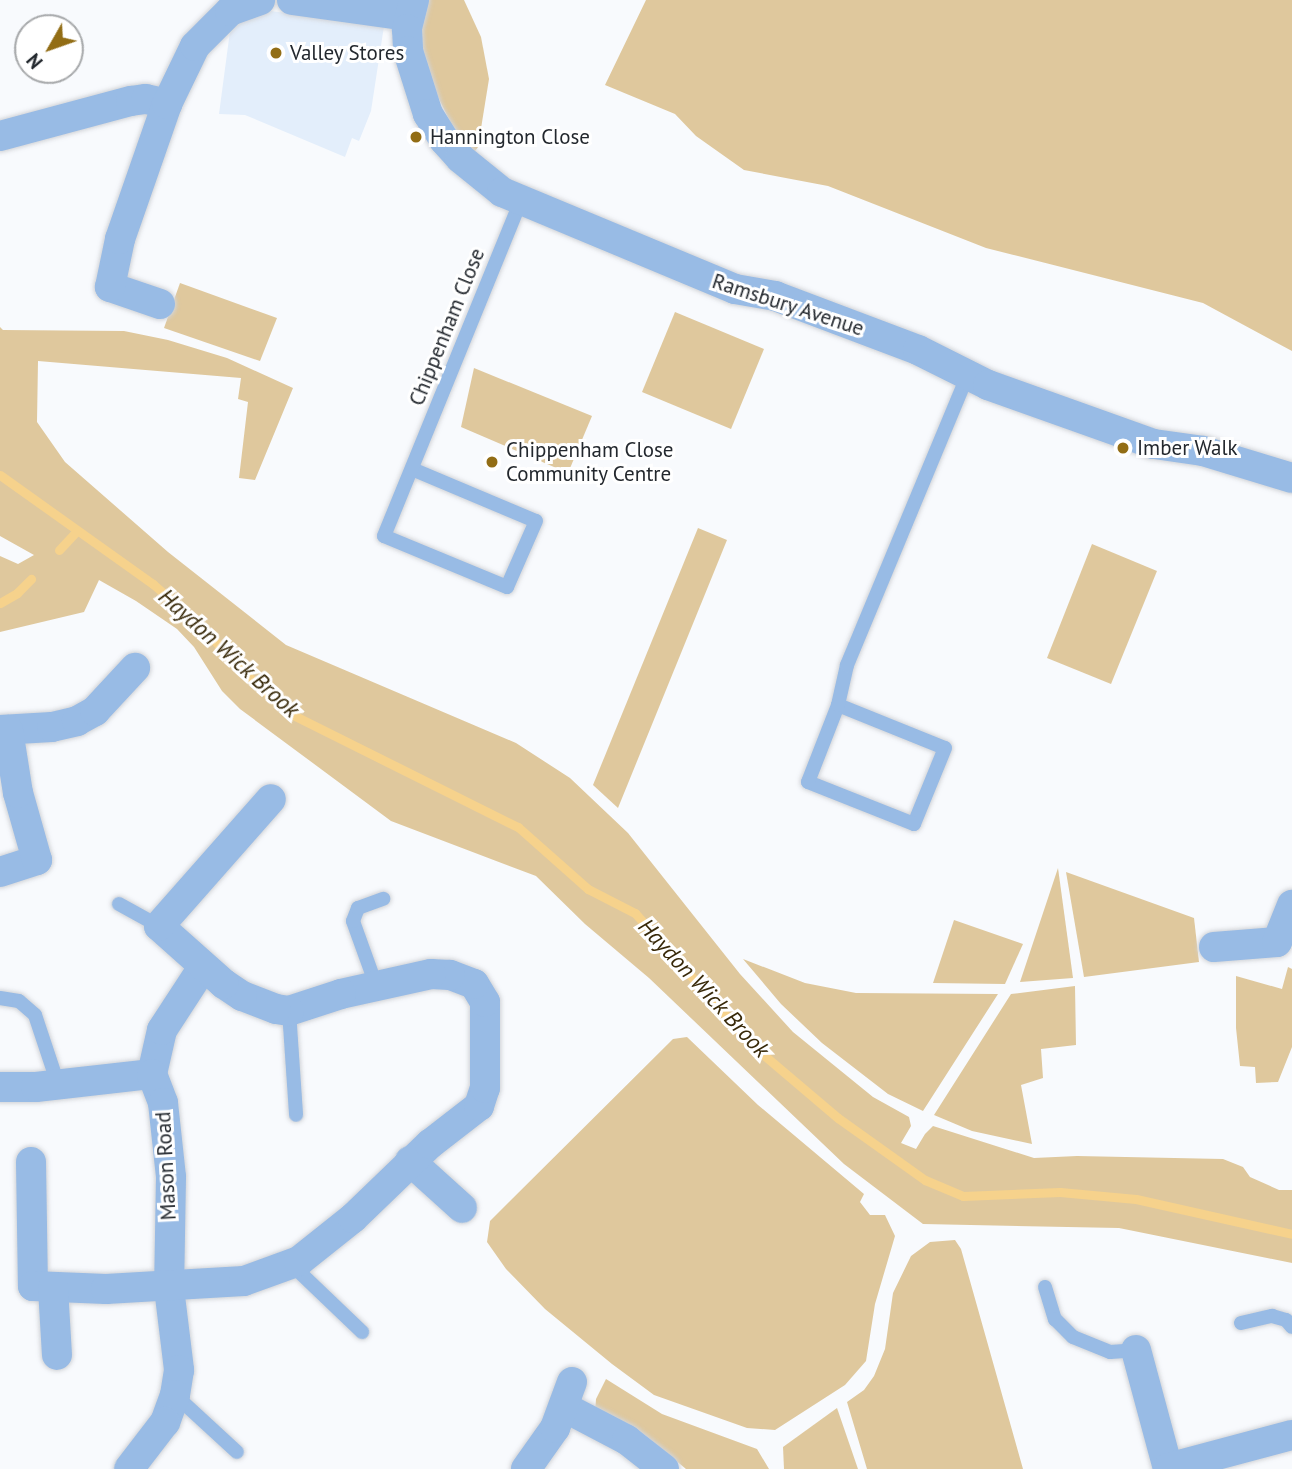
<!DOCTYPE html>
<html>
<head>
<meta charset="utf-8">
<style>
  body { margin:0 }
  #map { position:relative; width:1292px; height:1469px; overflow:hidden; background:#f8fafd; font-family:"PT Sans",sans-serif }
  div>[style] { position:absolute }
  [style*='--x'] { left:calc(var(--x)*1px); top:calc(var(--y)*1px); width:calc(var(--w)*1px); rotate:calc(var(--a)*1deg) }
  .built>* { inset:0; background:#e3eefb }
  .green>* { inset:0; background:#dfc89d }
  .stream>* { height:9px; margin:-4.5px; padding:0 4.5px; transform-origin:4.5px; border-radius:4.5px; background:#f6d28c }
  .roads { filter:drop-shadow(0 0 2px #d2d4d8) drop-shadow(0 0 2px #d2d4d8) }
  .lane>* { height:14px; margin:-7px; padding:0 7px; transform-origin:7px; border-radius:7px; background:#98bbe5 }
  .street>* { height:30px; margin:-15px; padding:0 15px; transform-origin:15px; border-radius:15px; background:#98bbe5 }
  .dots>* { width:19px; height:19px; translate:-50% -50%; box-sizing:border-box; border:4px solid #fff; border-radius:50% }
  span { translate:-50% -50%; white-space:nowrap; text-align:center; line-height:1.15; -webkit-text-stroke:6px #fff; paint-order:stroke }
  .poi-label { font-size:21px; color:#23282e }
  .left { translate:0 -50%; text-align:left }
  .street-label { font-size:21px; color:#23282e }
  .water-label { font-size:23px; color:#382909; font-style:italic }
  .north { position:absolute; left:14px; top:14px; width:70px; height:70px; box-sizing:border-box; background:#fff; border:2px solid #a7a9ab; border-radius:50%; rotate:230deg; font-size:19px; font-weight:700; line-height:28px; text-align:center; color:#23282e }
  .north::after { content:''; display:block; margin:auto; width:24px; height:32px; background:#926d15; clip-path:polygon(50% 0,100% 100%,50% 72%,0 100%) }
</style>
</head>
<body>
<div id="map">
  <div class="built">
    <i style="clip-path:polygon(271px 11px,384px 26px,371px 111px,359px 141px,352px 138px,345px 157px,245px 115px,219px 114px,230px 31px,236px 22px)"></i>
  </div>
  <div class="green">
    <i style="clip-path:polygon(423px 0,464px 0,481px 37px,489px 79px,478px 147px,473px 154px,459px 140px,423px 66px,419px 14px)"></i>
    <i style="clip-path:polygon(646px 0,1292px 0,1292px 351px,1203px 303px,986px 248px,828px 186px,744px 170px,696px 136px,675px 114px,605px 85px)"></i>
    <i style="clip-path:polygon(180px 283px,277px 318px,260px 361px,164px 328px)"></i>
    <i style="clip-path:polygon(675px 312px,764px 349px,731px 429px,642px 392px)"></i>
    <i style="clip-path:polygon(0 327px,3px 330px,124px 331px,168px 340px,227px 358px,293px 388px,255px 480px,239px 478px,248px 402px,238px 399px,241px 378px,38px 361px,37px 422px,65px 462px,168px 552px,286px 645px,516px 743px,570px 778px,628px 833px,740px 974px,793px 1032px,873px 1097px,909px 1117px,911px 1126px,901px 1143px,916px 1149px,925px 1134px,933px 1126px,1034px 1158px,1077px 1156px,1223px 1159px,1243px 1167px,1250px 1177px,1279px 1190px,1292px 1190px,1292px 1263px,1119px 1228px,923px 1224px,844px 1164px,649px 978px,585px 924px,536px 876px,391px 821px,240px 709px,222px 691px,194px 647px,177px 629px,136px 601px,99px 580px,84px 612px,0 632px,0 556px,18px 564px,34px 555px,0 536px)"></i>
    <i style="clip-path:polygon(474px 368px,592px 416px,568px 473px,461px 427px)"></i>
    <i style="clip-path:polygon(698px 528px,727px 540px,618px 808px,593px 785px)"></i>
    <i style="clip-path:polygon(1092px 544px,1157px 571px,1111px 684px,1047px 658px)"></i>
    <i style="clip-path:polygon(1058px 868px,1073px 978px,1020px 982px)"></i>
    <i style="clip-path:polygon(1066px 872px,1194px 918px,1199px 962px,1084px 977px)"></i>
    <i style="clip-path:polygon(954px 920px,1023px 944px,1005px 984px,933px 983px)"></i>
    <i style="clip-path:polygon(743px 959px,805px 983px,856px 993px,998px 994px,923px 1111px,888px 1094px,822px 1043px,781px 1004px)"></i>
    <i style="clip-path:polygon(1288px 967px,1292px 969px,1292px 1047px,1278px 1082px,1256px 1083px,1255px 1067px,1240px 1066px,1236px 1028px,1236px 976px,1282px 989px)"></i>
    <i style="clip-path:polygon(1075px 986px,1076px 1045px,1041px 1049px,1043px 1078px,1021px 1085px,1032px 1144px,972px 1131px,934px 1115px,1011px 994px)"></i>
    <i style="clip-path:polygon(687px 1037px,758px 1105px,864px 1194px,860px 1202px,870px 1215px,885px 1215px,895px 1236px,875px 1304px,866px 1361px,845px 1385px,775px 1430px,747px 1428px,654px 1395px,612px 1364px,545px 1309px,506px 1269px,487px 1242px,490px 1221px,673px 1039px)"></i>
    <i style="clip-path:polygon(955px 1240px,961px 1249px,1023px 1469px,867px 1469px,847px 1402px,864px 1390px,874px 1376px,885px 1349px,893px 1293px,911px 1256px,930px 1242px)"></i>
    <i style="clip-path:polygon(606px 1379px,662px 1414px,757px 1449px,769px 1469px,686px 1469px,645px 1435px,595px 1412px,596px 1399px)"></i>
    <i style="clip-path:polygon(837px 1408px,858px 1469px,784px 1469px,783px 1447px)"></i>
  </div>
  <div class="stream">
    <i style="--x:0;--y:475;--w:188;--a:35.5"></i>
    <i style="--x:153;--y:584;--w:69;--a:41.5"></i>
    <i style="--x:205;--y:630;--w:57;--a:47.9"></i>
    <i style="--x:243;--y:672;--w:64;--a:41.2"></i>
    <i style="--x:291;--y:714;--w:254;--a:26.5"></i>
    <i style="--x:518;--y:827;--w:94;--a:41.5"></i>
    <i style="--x:588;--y:889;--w:53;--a:27.1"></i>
    <i style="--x:635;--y:913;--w:178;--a:48.4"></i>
    <i style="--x:753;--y:1046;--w:111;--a:40.3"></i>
    <i style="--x:838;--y:1118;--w:107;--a:35.5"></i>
    <i style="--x:925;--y:1180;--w:41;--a:22.8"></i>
    <i style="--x:963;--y:1196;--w:97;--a:-2.4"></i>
    <i style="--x:1060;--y:1192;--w:76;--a:5.3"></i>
    <i style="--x:1136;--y:1199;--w:160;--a:12.6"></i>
    <i style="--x:59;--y:550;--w:26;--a:-47"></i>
    <i style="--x:0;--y:603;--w:20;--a:-30"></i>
    <i style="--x:17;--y:593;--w:20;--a:-45"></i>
  </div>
  <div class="roads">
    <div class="lane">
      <i style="--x:412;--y:469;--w:134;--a:22.8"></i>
      <i style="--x:536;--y:521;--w:72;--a:113.7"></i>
      <i style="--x:507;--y:587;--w:133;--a:-157.5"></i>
      <i style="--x:384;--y:536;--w:362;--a:-67.8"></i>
      <i style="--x:838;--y:705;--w:115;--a:21.9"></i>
      <i style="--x:945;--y:748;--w:82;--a:112.2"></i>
      <i style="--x:914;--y:824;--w:114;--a:-158.4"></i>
      <i style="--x:808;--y:782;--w:83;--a:-68.7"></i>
      <i style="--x:838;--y:705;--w:41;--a:-77.3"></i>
      <i style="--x:847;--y:665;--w:314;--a:-67.4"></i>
      <i style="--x:119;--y:904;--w:46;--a:28.8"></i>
      <i style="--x:376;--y:985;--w:68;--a:-109.8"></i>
      <i style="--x:353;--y:921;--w:14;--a:-69"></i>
      <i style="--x:358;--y:908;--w:27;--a:-20"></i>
      <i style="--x:0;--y:998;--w:19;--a:9"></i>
      <i style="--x:19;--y:1001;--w:21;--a:41"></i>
      <i style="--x:35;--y:1015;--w:73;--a:71.6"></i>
      <i style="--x:289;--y:1011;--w:104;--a:86.1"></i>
      <i style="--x:292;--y:1265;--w:97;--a:43.7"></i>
      <i style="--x:1045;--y:1287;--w:34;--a:73"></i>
      <i style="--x:1055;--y:1319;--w:25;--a:45"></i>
      <i style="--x:1073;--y:1337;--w:40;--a:22"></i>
      <i style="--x:1110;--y:1352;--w:26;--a:-4"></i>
      <i style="--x:1241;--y:1323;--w:32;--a:-13"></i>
      <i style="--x:1272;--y:1316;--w:15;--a:16"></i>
      <i style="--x:1286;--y:1320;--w:9;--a:49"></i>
      <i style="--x:175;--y:1395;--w:84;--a:42.6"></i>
    </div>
    <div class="street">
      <i style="--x:292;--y:0;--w:118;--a:7.8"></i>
      <i style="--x:414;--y:0;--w:30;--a:104"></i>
      <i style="--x:407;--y:29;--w:22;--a:87"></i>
      <i style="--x:408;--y:51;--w:66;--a:72.4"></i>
      <i style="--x:428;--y:114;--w:31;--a:58"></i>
      <i style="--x:444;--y:140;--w:24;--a:48"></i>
      <i style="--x:460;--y:158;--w:54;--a:39"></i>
      <i style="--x:502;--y:192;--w:252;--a:22.6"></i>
      <i style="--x:735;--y:289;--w:41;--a:9.9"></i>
      <i style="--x:775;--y:296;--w:153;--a:20.7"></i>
      <i style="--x:918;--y:350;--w:78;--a:26.6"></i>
      <i style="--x:988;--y:385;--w:176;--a:19.6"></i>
      <i style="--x:1154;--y:444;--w:49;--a:8.1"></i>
      <i style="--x:1203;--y:451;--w:93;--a:16.9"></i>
      <i style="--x:0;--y:136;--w:136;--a:-15"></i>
      <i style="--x:131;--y:101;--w:15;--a:-8"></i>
      <i style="--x:146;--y:99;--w:22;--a:13"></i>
      <i style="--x:160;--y:304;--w:53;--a:-161.2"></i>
      <i style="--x:110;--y:287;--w:49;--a:-78.2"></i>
      <i style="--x:120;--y:239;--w:143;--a:-70.8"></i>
      <i style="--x:167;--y:104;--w:64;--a:-64.2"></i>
      <i style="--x:195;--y:46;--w:49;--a:-45"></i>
      <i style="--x:230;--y:11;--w:32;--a:-20"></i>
      <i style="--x:0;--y:730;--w:52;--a:-3.3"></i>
      <i style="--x:52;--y:727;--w:26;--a:-13"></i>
      <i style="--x:77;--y:721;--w:21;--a:-29"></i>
      <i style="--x:95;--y:711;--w:59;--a:-47.1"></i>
      <i style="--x:0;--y:872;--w:39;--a:-18"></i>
      <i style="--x:37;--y:860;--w:70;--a:-105.8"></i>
      <i style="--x:18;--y:793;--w:64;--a:-99"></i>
      <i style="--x:1214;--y:947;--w:63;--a:-4.5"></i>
      <i style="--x:1277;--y:942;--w:40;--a:-68"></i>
      <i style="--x:152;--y:1074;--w:45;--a:-77.2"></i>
      <i style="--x:162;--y:1030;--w:75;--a:-56.9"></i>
      <i style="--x:0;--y:1087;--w:36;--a:0"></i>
      <i style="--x:36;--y:1087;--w:117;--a:-6.4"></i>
      <i style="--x:152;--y:1074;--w:31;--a:69"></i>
      <i style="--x:163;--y:1103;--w:74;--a:83.8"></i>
      <i style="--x:171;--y:1177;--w:111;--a:91"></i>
      <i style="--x:169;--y:1288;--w:83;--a:83"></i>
      <i style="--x:179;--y:1370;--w:25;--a:99"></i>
      <i style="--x:175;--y:1395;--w:29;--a:110"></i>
      <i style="--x:165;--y:1422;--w:59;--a:127.5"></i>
      <i style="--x:410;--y:1161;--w:70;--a:42.1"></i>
      <i style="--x:31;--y:1162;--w:124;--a:89.1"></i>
      <i style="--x:33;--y:1286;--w:73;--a:2.4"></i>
      <i style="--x:106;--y:1289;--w:138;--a:-3.3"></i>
      <i style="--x:244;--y:1281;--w:59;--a:-20"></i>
      <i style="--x:299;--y:1261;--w:69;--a:-38.5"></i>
      <i style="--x:353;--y:1218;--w:107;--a:-43.9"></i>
      <i style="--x:430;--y:1144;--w:62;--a:-37.8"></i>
      <i style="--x:479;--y:1106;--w:19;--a:-72"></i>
      <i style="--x:485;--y:1088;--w:86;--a:-90"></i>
      <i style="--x:485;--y:1002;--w:21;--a:-121"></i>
      <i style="--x:474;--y:984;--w:26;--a:-159"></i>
      <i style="--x:450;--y:975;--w:19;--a:-177"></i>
      <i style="--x:431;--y:974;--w:92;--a:167.5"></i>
      <i style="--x:341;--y:994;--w:55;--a:161.9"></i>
      <i style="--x:289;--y:1011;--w:13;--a:-171"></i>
      <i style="--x:276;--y:1009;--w:36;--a:-159"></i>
      <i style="--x:242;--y:996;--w:22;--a:-146"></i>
      <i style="--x:224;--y:984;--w:87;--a:-138.3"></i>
      <i style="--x:159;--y:926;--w:169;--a:-48.6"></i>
      <i style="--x:53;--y:1288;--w:67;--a:86.6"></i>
      <i style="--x:1136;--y:1350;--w:123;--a:74.9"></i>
      <i style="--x:564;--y:1407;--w:71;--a:27.6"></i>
      <i style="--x:627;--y:1440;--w:47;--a:38.1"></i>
      <i style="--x:1168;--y:1468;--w:128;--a:-14.9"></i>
      <i style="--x:526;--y:1469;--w:50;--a:-54.7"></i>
      <i style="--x:555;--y:1428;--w:49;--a:-69.7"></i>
    </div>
  </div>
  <div class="dots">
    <i style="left:276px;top:53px;background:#926d15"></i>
    <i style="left:416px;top:137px;background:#926d15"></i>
    <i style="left:1123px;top:448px;background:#926d15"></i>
    <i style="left:492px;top:462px;background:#926d15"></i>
  </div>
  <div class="poi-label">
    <span class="left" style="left:290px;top:53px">Valley Stores</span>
    <span class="left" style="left:430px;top:137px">Hannington Close</span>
    <span class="left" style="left:1137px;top:448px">Imber Walk</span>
    <span class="left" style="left:506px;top:462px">Chippenham Close<br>Community Centre</span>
  </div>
  <div class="street-label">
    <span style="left:788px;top:305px;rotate:18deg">Ramsbury Avenue</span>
    <span style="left:447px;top:327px;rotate:-68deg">Chippenham Close</span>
    <span style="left:166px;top:1166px;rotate:-93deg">Mason Road</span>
  </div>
  <div class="water-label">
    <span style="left:229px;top:653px;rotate:42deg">Haydon Wick Brook</span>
    <span style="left:704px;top:988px;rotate:47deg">Haydon Wick Brook</span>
  </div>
  <div class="north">N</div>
</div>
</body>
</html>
